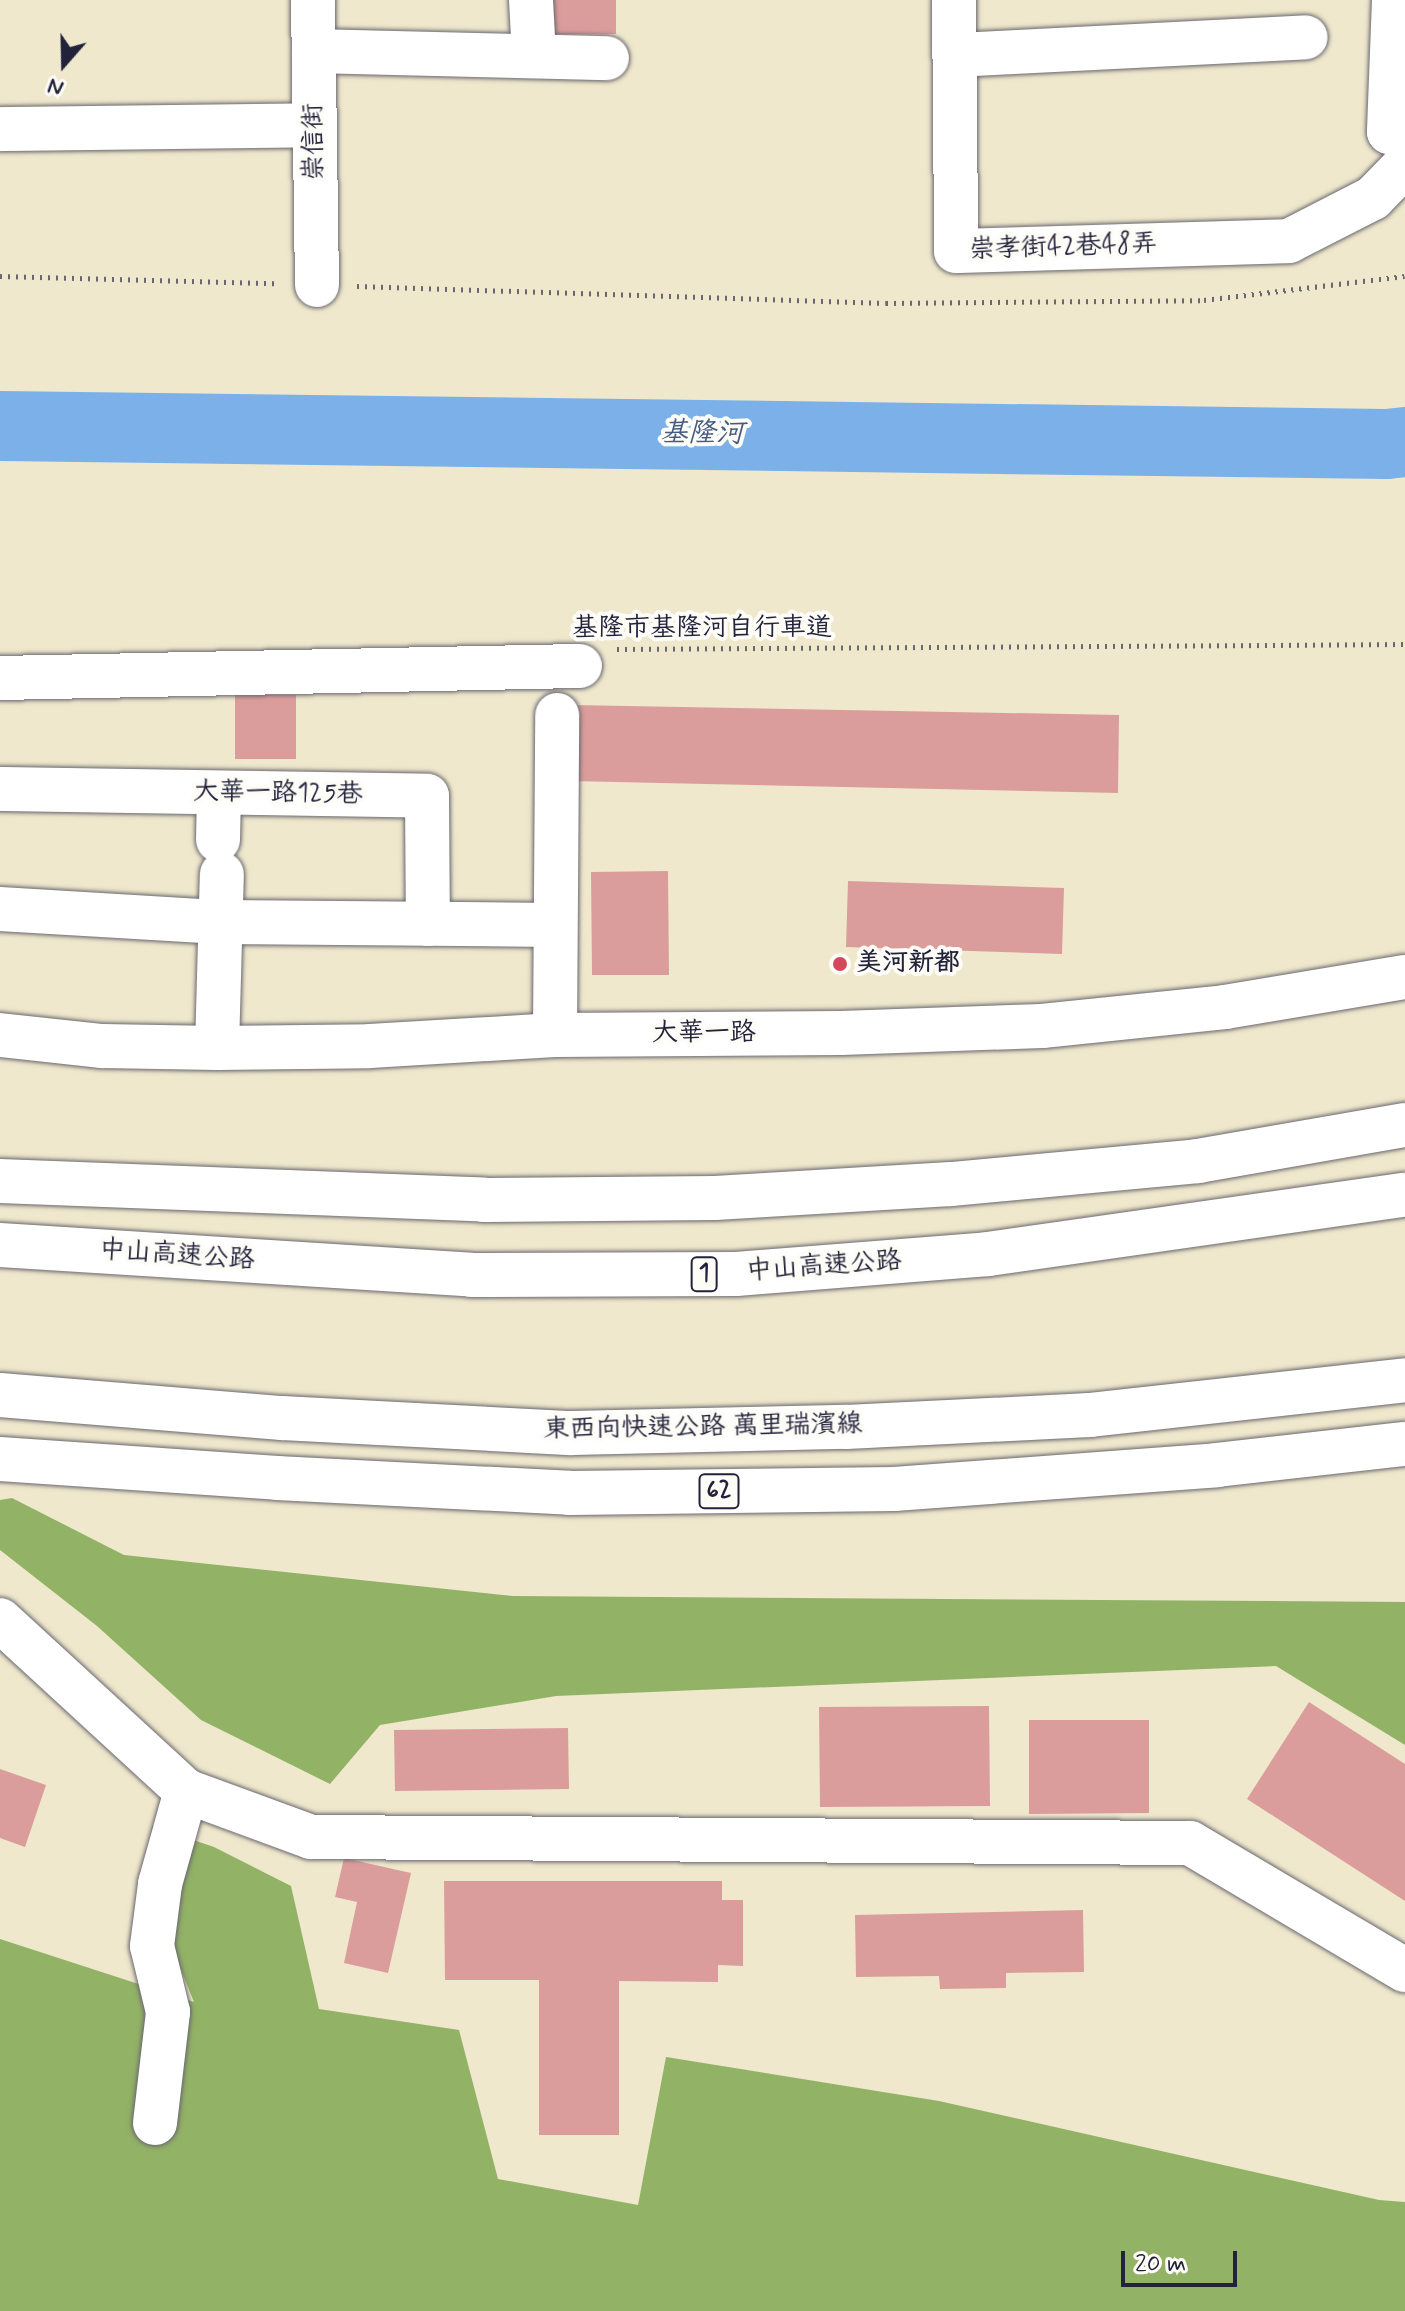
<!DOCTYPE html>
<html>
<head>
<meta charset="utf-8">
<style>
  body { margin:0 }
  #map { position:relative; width:1405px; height:2311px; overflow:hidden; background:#efe8cd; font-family:Mynerve,"LXGW WenKai TC",sans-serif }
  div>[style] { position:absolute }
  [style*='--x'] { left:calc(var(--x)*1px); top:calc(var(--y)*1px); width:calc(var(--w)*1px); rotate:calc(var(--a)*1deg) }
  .forest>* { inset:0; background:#92b266 }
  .river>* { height:70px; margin:-35px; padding:0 35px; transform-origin:35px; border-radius:35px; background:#7bb0e9 }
  .building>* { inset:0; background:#db9d9b }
  .path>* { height:5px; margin-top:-2.5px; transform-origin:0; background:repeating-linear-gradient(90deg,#6a676e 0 2px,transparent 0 8px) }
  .roads { filter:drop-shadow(0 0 2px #6a676e) drop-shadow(0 0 2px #6a676e) }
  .minor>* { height:44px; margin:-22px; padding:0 22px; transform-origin:22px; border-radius:22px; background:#fff }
  .highway>* { height:44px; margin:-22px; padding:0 22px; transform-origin:22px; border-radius:22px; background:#fff }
  .dots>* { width:22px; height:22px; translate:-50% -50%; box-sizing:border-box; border:4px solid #fdfcf7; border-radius:50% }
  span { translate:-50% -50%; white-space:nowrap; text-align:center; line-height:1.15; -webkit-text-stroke:8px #fdfcf7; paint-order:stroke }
  .shield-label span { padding:2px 6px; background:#fdfcf7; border:2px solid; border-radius:6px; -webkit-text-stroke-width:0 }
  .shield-label { font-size:24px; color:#22223b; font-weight:700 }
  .street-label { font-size:26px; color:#22223b }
  .poi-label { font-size:26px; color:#22223b; font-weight:700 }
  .left { translate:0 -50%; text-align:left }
  .water-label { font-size:28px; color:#465b81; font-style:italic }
  .north { position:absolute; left:24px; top:24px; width:80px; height:80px; -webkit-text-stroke:6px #fdfcf7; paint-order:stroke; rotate:200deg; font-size:22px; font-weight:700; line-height:32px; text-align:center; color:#22223b }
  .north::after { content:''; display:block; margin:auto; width:28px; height:36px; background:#22223b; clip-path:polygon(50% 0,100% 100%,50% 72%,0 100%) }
  .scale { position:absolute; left:1121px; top:2251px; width:116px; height:36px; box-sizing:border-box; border:4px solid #22223b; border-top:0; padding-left:10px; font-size:24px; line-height:28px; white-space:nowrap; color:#22223b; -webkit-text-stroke:6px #fdfcf7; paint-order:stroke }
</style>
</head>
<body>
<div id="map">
  <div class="forest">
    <i style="clip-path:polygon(12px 1498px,124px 1555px,512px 1596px,1405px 1602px,1405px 1745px,1276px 1666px,556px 1696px,380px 1725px,330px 1784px,201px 1720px,97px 1626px,0 1550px,0 1500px)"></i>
    <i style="clip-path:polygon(152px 1826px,214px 1847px,291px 1886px,319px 2009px,459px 2030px,498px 2179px,638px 2205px,666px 2057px,939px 2101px,1379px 2200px,1405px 2202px,1405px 2311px,0 2311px,0 1939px,194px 2002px,169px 1940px,144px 1900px)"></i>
  </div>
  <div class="river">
    <i style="--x:0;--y:426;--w:1387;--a:0.74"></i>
    <i style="--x:1387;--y:444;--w:18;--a:-6"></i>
  </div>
  <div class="building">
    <i style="clip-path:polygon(533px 0,616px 0,616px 34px,533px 34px)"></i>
    <i style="clip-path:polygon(235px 695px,296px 695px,296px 759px,235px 759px)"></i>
    <i style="clip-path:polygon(572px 705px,1119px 715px,1118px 793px,570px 781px)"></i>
    <i style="clip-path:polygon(668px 871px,669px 975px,592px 975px,591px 872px)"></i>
    <i style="clip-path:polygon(848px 881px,1064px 888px,1062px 954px,846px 947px)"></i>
    <i style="clip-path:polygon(1309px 1702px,1405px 1764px,1405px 1901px,1247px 1799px)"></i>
    <i style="clip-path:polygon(989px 1706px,990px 1806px,820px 1807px,819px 1707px)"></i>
    <i style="clip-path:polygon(1029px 1720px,1149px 1720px,1149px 1813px,1029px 1814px)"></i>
    <i style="clip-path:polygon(568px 1728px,569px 1789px,395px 1791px,394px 1730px)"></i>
    <i style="clip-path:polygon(0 1769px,46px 1785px,25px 1847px,0 1838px)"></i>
    <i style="clip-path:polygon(344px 1858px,411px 1873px,388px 1973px,344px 1963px,357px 1902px,335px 1897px)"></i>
    <i style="clip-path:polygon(444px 1881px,722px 1881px,722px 1900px,743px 1900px,743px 1966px,718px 1965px,718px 1982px,619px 1981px,619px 2135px,539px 2135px,539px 1980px,445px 1980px)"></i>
    <i style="clip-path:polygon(1083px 1910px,1084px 1972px,1006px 1973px,1006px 1988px,940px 1989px,939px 1976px,856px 1977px,855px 1915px)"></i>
  </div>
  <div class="path">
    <i style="--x:0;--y:276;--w:275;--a:1.5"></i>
    <i style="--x:357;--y:286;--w:529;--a:1.84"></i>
    <i style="--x:886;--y:303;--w:318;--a:-0.5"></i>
    <i style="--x:1204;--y:300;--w:202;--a:-6.8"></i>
    <i style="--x:617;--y:649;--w:788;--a:-0.36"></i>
  </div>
  <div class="roads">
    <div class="minor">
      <i style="--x:313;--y:0;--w:285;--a:89.2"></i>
      <i style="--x:531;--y:0;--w:56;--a:86.9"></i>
      <i style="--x:954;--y:0;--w:251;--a:89.5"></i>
      <i style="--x:956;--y:251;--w:333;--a:-1.7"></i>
      <i style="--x:1289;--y:241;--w:94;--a:-27.1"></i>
      <i style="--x:1373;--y:198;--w:46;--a:-45.9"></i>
      <i style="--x:1394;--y:0;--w:132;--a:92.2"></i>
      <i style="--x:1389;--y:132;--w:16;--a:14"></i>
      <i style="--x:314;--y:51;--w:293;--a:1.4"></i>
      <i style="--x:956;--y:55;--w:350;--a:-2.9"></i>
      <i style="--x:0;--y:129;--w:314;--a:-0.7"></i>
      <i style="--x:0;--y:678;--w:580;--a:-1.19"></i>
      <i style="--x:0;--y:789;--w:427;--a:0.9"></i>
      <i style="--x:427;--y:796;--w:128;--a:89.6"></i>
      <i style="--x:218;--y:840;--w:47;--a:-88.8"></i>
      <i style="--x:0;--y:909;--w:221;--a:3.4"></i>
      <i style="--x:221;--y:922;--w:333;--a:0.5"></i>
      <i style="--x:0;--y:1035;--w:103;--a:6.2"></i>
      <i style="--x:102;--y:1046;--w:115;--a:1"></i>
      <i style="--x:217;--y:1048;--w:153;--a:-0.7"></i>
      <i style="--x:370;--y:1046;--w:185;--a:-3.4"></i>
      <i style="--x:555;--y:1035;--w:286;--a:-0.4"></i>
      <i style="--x:841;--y:1033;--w:201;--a:-2"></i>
      <i style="--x:1042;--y:1026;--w:184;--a:-5.9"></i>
      <i style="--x:1225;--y:1007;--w:182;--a:-9.5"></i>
      <i style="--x:555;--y:1035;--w:320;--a:-89.6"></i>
      <i style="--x:217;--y:1048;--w:174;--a:-88.4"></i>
      <i style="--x:0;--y:1620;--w:253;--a:42.6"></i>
      <i style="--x:186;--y:1791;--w:133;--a:20.2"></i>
      <i style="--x:311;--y:1837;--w:879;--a:0.39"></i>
      <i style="--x:1190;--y:1843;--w:250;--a:30.6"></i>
      <i style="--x:155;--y:2123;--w:112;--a:-83.3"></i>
      <i style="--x:168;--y:2012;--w:68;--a:-103.6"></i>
      <i style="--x:152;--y:1946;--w:63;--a:-82.6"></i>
      <i style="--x:160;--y:1884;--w:97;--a:-74.4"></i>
    </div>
    <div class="highway">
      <i style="--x:0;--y:1181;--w:484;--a:2.2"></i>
      <i style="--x:484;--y:1200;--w:231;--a:-0.5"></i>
      <i style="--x:715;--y:1198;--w:236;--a:-3.4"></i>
      <i style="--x:951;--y:1184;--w:248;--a:-5.3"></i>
      <i style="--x:1198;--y:1161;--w:210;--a:-9.9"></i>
      <i style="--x:0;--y:1245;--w:472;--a:3.6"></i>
      <i style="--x:471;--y:1275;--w:265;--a:-0.2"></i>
      <i style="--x:736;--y:1274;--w:253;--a:-4.5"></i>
      <i style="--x:988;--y:1254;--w:421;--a:-8.1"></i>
      <i style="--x:0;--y:1395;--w:283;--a:4.7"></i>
      <i style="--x:282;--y:1418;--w:290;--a:3"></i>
      <i style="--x:572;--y:1433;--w:274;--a:-1.3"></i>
      <i style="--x:846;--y:1427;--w:244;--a:-2.8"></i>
      <i style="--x:1090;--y:1415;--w:317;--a:-6.3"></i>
      <i style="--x:0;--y:1459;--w:278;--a:3.9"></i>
      <i style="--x:277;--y:1478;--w:293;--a:2.9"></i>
      <i style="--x:570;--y:1493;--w:324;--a:-0.7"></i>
      <i style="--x:894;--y:1489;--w:324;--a:-4.2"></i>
      <i style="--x:1217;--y:1465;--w:189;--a:-6.4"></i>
    </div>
  </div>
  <div class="dots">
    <i style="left:840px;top:964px;background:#d1495b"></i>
  </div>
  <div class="shield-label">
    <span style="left:704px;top:1274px">1</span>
    <span style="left:719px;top:1491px">62</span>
  </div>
  <div class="street-label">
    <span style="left:315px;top:142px;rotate:-91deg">崇信街</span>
    <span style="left:1063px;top:248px;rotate:-2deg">崇孝街42巷48弄</span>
    <span style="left:702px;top:629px">基隆市基隆河自行車道</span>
    <span style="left:278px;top:794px;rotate:1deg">大華一路125巷</span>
    <span style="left:704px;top:1034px">大華一路</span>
    <span style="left:177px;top:1256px;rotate:4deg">中山高速公路</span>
    <span style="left:824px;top:1267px;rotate:-4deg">中山高速公路</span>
    <span style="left:703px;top:1428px;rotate:-1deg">東西向快速公路 萬里瑞濱線</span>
  </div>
  <div class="poi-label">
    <span class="left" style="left:856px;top:964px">美河新都</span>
  </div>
  <div class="water-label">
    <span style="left:702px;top:434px;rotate:1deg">基隆河</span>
  </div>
  <div class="north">N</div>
  <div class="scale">20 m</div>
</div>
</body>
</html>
